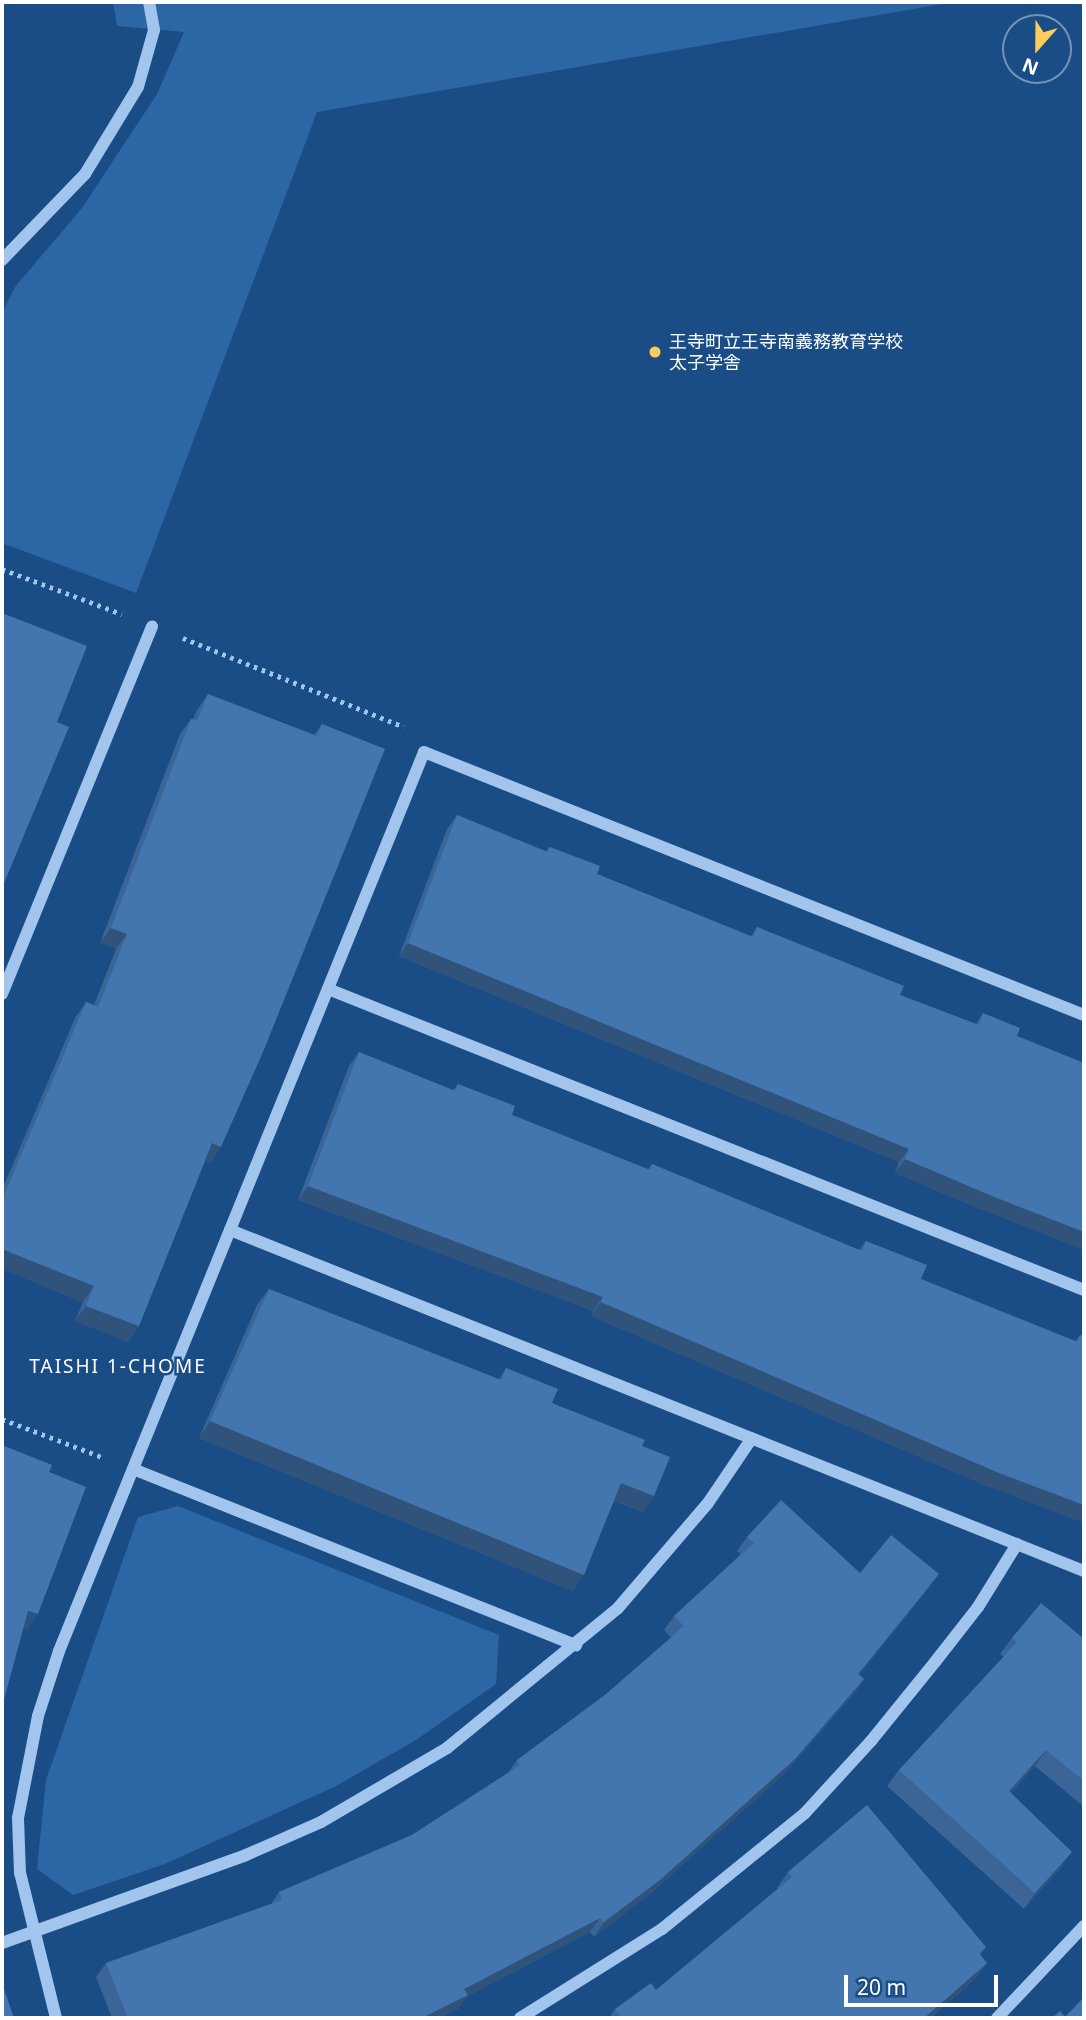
<!DOCTYPE html>
<html>
<head>
<meta charset="utf-8">
<style>
  body { margin:0 }
  #map { position:relative; width:1086px; height:2020px; overflow:hidden; background:#1a4c86; font-family:"Noto Sans","Noto Sans JP",sans-serif }
  div>[style] { position:absolute }
  [style*='--x'] { left:calc(var(--x)*1px); top:calc(var(--y)*1px); width:calc(var(--w)*1px); rotate:calc(var(--a)*1deg) }
  .green>* { inset:0; background:#2d66a4 }
  .path>* { height:4.5px; margin-top:-2.25px; transform-origin:0; background:repeating-linear-gradient(90deg,#a1c5ec 0 3.5px,transparent 0 8.5px) }
  .minor>* { height:12px; margin:-6px; padding:0 6px; transform-origin:6px; border-radius:6px; background:#a1c5ec }
  .wall>* { inset:0; background:#3a6596 }
  .shaded-wall>* { inset:0; background:#2f537a }
  .building>* { inset:0; background:#4376af }
  .dots>* { width:19px; height:19px; translate:-50% -50%; box-sizing:border-box; border:4px solid #1a4c86; border-radius:50% }
  span { translate:-50% -50%; white-space:nowrap; text-align:center; line-height:1.15; -webkit-text-stroke:5px #1a4c86; paint-order:stroke }
  .poi-label { font-size:18px; color:#fff }
  .left { translate:0 -50%; text-align:left }
  .neighbourhood-label { font-size:19px; color:#fff; letter-spacing:2px }
  .frame { position:absolute; inset:0; border:4px solid #fff; pointer-events:none }
  .north { position:absolute; left:1002px; top:14px; width:70px; height:70px; box-sizing:border-box; background:#1a4c86; border:2px solid #7694b6; border-radius:50%; rotate:201deg; font-size:19px; font-weight:700; line-height:28px; text-align:center; color:#fff }
  .north::after { content:''; display:block; margin:auto; width:24px; height:32px; background:#fecc5d; clip-path:polygon(50% 0,100% 100%,50% 72%,0 100%) }
  .scale { position:absolute; left:844px; top:1975px; width:154px; height:32px; box-sizing:border-box; border:4px solid #fff; border-top:0; padding-left:9px; font-size:21px; line-height:24px; white-space:nowrap; color:#fff; -webkit-text-stroke:5px #1a4c86; paint-order:stroke }
</style>
</head>
<body>
<div id="map">
  <div class="green">
    <i style="clip-path:polygon(113px 2px,954px 2px,317px 112px,136px 593px,2px 543px,2px 313px,15px 287px,82px 208px,157px 94px,184px 32px,117px 26px)"></i>
    <i style="clip-path:polygon(178px 1506px,499px 1635px,496px 1684px,416px 1740px,336px 1786px,165px 1864px,73px 1895px,37px 1869px,46px 1780px,138px 1517px)"></i>
  </div>
  <div class="path">
    <i style="--x:2;--y:569;--w:128;--a:20.6"></i>
    <i style="--x:183;--y:638;--w:238;--a:21.9"></i>
    <i style="--x:2;--y:1419;--w:107;--a:20.8"></i>
  </div>
  <div class="minor">
    <i style="--x:2;--y:260;--w:120;--a:-46"></i>
    <i style="--x:85;--y:174;--w:102;--a:-58.7"></i>
    <i style="--x:138;--y:87;--w:59;--a:-74.3"></i>
    <i style="--x:154;--y:30;--w:28;--a:-100"></i>
    <i style="--x:328;--y:989;--w:814;--a:21.71"></i>
    <i style="--x:2;--y:994;--w:397;--a:-67.8"></i>
    <i style="--x:230;--y:1230;--w:920;--a:21.77"></i>
    <i style="--x:133;--y:1469;--w:477;--a:21.7"></i>
    <i style="--x:2;--y:1943;--w:259;--a:-19.8"></i>
    <i style="--x:246;--y:1855;--w:82;--a:-23.7"></i>
    <i style="--x:321;--y:1822;--w:146;--a:-30.4"></i>
    <i style="--x:447;--y:1748;--w:221;--a:-39.3"></i>
    <i style="--x:618;--y:1608;--w:138;--a:-49.4"></i>
    <i style="--x:708;--y:1503;--w:78;--a:-55.9"></i>
    <i style="--x:56;--y:2018;--w:149;--a:-103.9"></i>
    <i style="--x:20;--y:1873;--w:55;--a:-92.1"></i>
    <i style="--x:18;--y:1818;--w:104;--a:-78.9"></i>
    <i style="--x:38;--y:1716;--w:68;--a:-72.1"></i>
    <i style="--x:59;--y:1651;--w:970;--a:-67.9"></i>
    <i style="--x:424;--y:752;--w:710;--a:21.73"></i>
    <i style="--x:520;--y:2018;--w:168;--a:-32.1"></i>
    <i style="--x:662;--y:1929;--w:184;--a:-39"></i>
    <i style="--x:805;--y:1813;--w:98;--a:-47.5"></i>
    <i style="--x:871;--y:1741;--w:102;--a:-51"></i>
    <i style="--x:935;--y:1662;--w:70;--a:-52"></i>
    <i style="--x:978;--y:1607;--w:74;--a:-58.2"></i>
    <i style="--x:997;--y:2018;--w:127;--a:-46.6"></i>
  </div>
  <div class="wall">
    <i style="clip-path:polygon(208px 694px,314px 735px,322px 724px,221px 1147px,210px 1163px,205px 1161px,139px 1326px,128px 1342px,75px 1321px,83px 1302px,2px 1269px,2px 1190px,75px 1018px,86px 1002px,94px 1005px,116px 949px,100px 943px,180px 734px,191px 719px,193px 719px,197px 710px)"></i>
    <i style="clip-path:polygon(457px 815px,546px 851px,550px 847px,597px 874px,751px 936px,757px 927px,900px 995px,976px 1024px,983px 1013px,1017px 1036px,982px 1210px,895px 1173px,899px 1162px,399px 956px,447px 829px)"></i>
    <i style="clip-path:polygon(359px 1052px,453px 1090px,458px 1084px,512px 1115px,648px 1169px,652px 1164px,859px 1250px,866px 1241px,921px 1279px,1076px 1341px,1080px 1335px,1084px 1337px,989px 1487px,591px 1316px,593px 1311px,298px 1200px,349px 1066px)"></i>
    <i style="clip-path:polygon(269px 1289px,499px 1379px,506px 1368px,552px 1403px,642px 1446px,654px 1496px,643px 1512px,614px 1501px,573px 1591px,199px 1438px,257px 1305px)"></i>
    <i style="clip-path:polygon(747px 1537px,860px 1573px,929px 1588px,859px 1675px,864px 1679px,854px 1694px,785px 1773px,650px 1894px,594px 1937px,590px 1932px,466px 1997px,458px 2009px,440px 2018px,112px 2018px,96px 1977px,106px 1963px,271px 1904px,279px 1892px,412px 1835px,508px 1773px,517px 1760px,605px 1695px,671px 1638px,664px 1630px,674px 1616px,741px 1554px,737px 1551px)"></i>
    <i style="clip-path:polygon(1012px 1638px,1084px 1639px,1084px 1807px,1035px 1766px,1011px 1793px,1061px 1868px,1024px 1909px,887px 1786px,899px 1770px,1004px 1657px,1000px 1654px)"></i>
    <i style="clip-path:polygon(788px 1872px,986px 1947px,980px 1955px,987px 1963px,976px 1978px,931px 2018px,609px 2018px,615px 2009px,656px 1990px,778px 1889px,777px 1888px)"></i>
  </div>
  <div class="shaded-wall">
    <i style="clip-path:polygon(111px 928px,127px 934px,116px 949px,100px 943px)"></i>
    <i style="clip-path:polygon(408px 943px,909px 1149px,899px 1162px,399px 956px)"></i>
    <i style="clip-path:polygon(212px 1143px,221px 1147px,210px 1163px,201px 1159px)"></i>
    <i style="clip-path:polygon(905px 1159px,1084px 1232px,1084px 1250px,982px 1210px,895px 1173px)"></i>
    <i style="clip-path:polygon(308px 1186px,603px 1297px,593px 1311px,298px 1200px)"></i>
    <i style="clip-path:polygon(2px 1249px,94px 1286px,83px 1302px,2px 1269px)"></i>
    <i style="clip-path:polygon(601px 1302px,1084px 1505px,1084px 1523px,989px 1487px,591px 1316px)"></i>
    <i style="clip-path:polygon(86px 1306px,139px 1326px,128px 1342px,75px 1321px)"></i>
    <i style="clip-path:polygon(210px 1421px,584px 1575px,573px 1591px,199px 1438px)"></i>
    <i style="clip-path:polygon(621px 1483px,654px 1496px,643px 1512px,610px 1499px)"></i>
    <i style="clip-path:polygon(939px 1574px,929px 1588px,848px 1689px,858px 1674px)"></i>
    <i style="clip-path:polygon(28px 1611px,38px 1614px,27px 1630px,17px 1626px)"></i>
    <i style="clip-path:polygon(864px 1679px,854px 1694px,785px 1773px,650px 1894px,594px 1937px,604px 1922px)"></i>
    <i style="clip-path:polygon(1046px 1750px,1035px 1766px,998px 1807px,1009px 1791px)"></i>
    <i style="clip-path:polygon(1072px 1852px,1061px 1868px,1024px 1909px,1035px 1893px)"></i>
    <i style="clip-path:polygon(600px 1918px,590px 1932px,466px 1997px,458px 2009px,440px 2018px,422px 2018px,464px 1989px)"></i>
    <i style="clip-path:polygon(987px 1963px,976px 1978px,931px 2018px,924px 2018px)"></i>
  </div>
  <div class="building">
    <i style="clip-path:polygon(2px 613px,87px 646px,57px 722px,69px 727px,2px 888px)"></i>
    <i style="clip-path:polygon(208px 694px,317px 736px,322px 724px,385px 749px,263px 1052px,221px 1147px,212px 1143px,139px 1326px,86px 1306px,94px 1286px,2px 1249px,2px 1200px,86px 1002px,98px 1007px,127px 934px,111px 928px,191px 719px,197px 721px)"></i>
    <i style="clip-path:polygon(457px 815px,547px 852px,550px 847px,600px 866px,597px 874px,753px 937px,757px 927px,904px 986px,900px 995px,979px 1025px,983px 1013px,1020px 1028px,1017px 1036px,1084px 1063px,1084px 1232px,992px 1196px,905px 1159px,909px 1149px,408px 943px)"></i>
    <i style="clip-path:polygon(359px 1052px,455px 1091px,458px 1084px,515px 1106px,512px 1115px,650px 1170px,652px 1164px,862px 1251px,866px 1241px,927px 1265px,921px 1279px,1077px 1342px,1080px 1335px,1084px 1337px,1084px 1505px,999px 1473px,601px 1302px,603px 1297px,308px 1186px)"></i>
    <i style="clip-path:polygon(269px 1289px,501px 1380px,506px 1368px,558px 1389px,552px 1403px,645px 1440px,642px 1446px,670px 1457px,654px 1496px,621px 1483px,584px 1575px,210px 1421px)"></i>
    <i style="clip-path:polygon(2px 1445px,52px 1465px,49px 1472px,86px 1487px,38px 1614px,28px 1611px,2px 1707px)"></i>
    <i style="clip-path:polygon(781px 1500px,860px 1573px,891px 1535px,939px 1574px,858px 1674px,864px 1679px,795px 1759px,660px 1880px,604px 1922px,600px 1918px,464px 1989px,468px 1995px,422px 2018px,128px 2018px,106px 1963px,282px 1900px,279px 1892px,412px 1835px,520px 1765px,517px 1760px,605px 1695px,684px 1626px,674px 1616px,754px 1543px,747px 1537px)"></i>
    <i style="clip-path:polygon(1041px 1603px,1084px 1639px,1084px 1781px,1046px 1750px,1009px 1791px,1072px 1852px,1035px 1893px,899px 1770px,1017px 1642px,1012px 1638px)"></i>
    <i style="clip-path:polygon(867px 1805px,986px 1947px,979px 1953px,987px 1963px,924px 2018px,614px 2018px,620px 2015px,615px 2009px,651px 1983px,656px 1990px,792px 1877px,788px 1872px)"></i>
    <i style="clip-path:polygon(2px 1989px,4px 1989px,14px 2018px,2px 2018px)"></i>
    <i style="clip-path:polygon(1084px 1997px,1084px 2018px,1052px 2018px,1060px 2011px,1065px 2017px)"></i>
  </div>
  <div class="dots">
    <i style="left:655px;top:352px;background:#fecc5d"></i>
  </div>
  <div class="poi-label">
    <span class="left" style="left:669px;top:352px">王寺町立王寺南義務教育学校<br>太子学舎</span>
  </div>
  <div class="neighbourhood-label">
    <span style="left:118px;top:1367px">TAISHI 1-CHOME</span>
  </div>
  <div class="frame"></div>
  <div class="north">N</div>
  <div class="scale">20 m</div>
</div>
</body>
</html>
